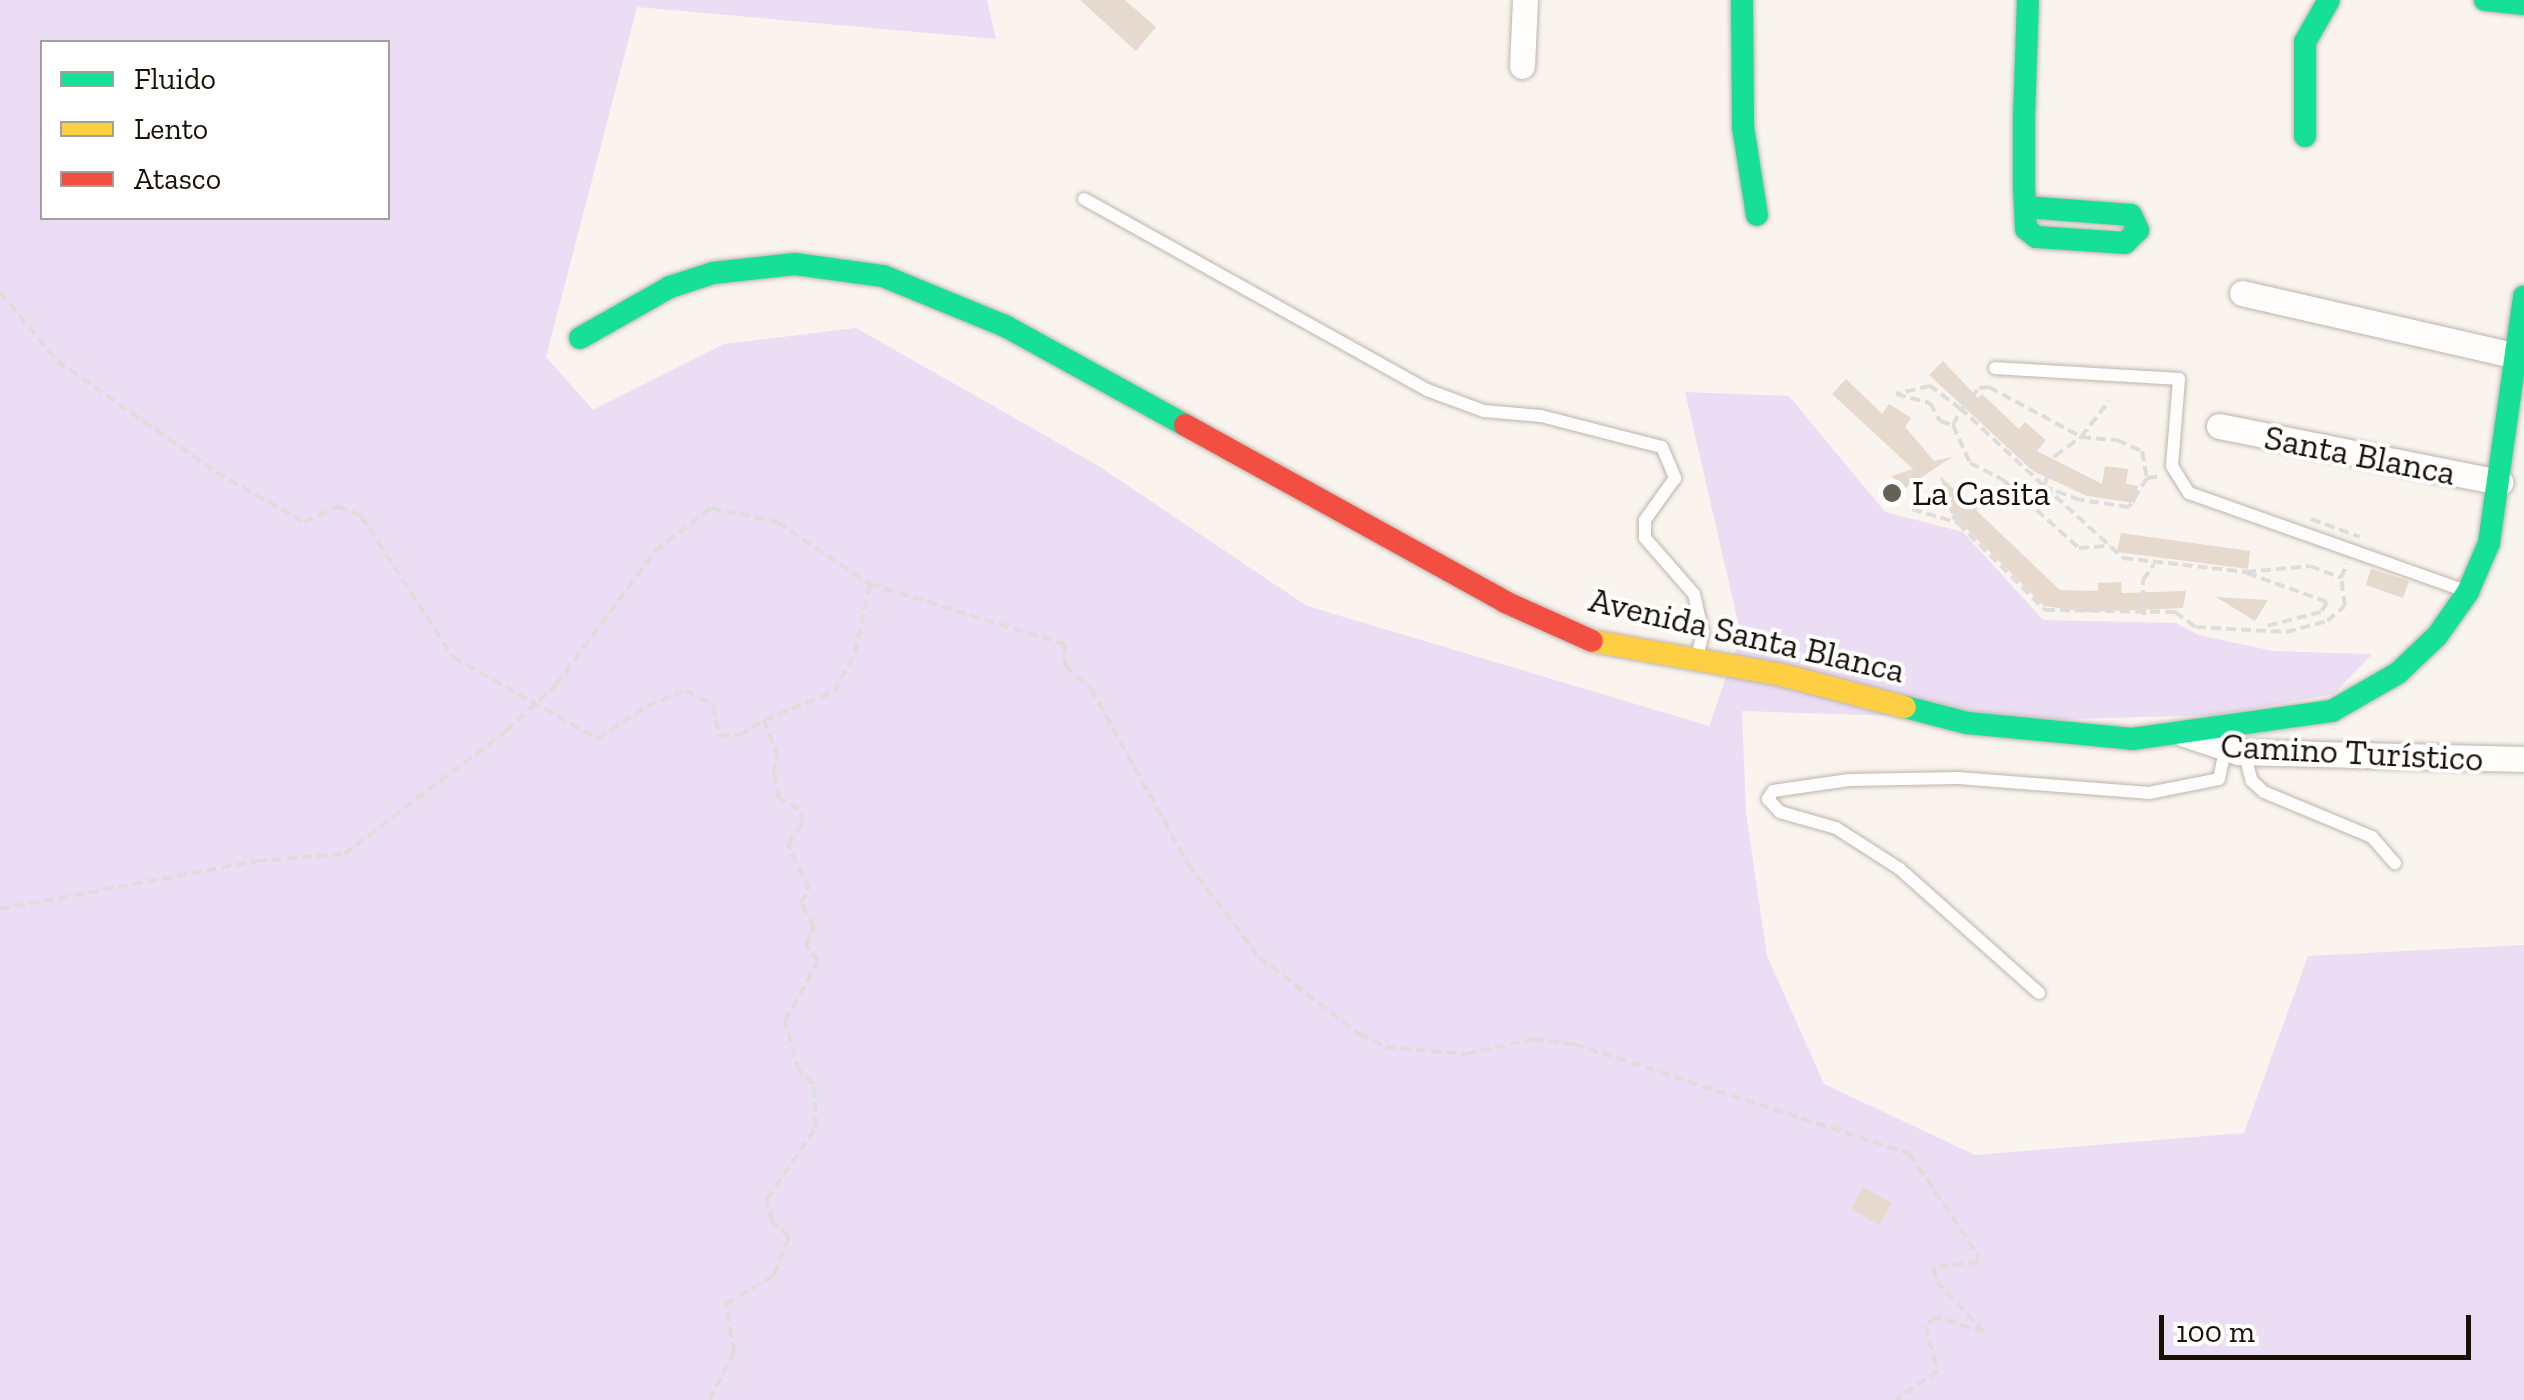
<!DOCTYPE html>
<html>
<head>
<meta charset="utf-8">
<style>
  body { margin:0 }
  #map { position:relative; width:2524px; height:1400px; overflow:hidden; background:#faf4ee; font-family:"Zilla Slab",serif }
  div>[style] { position:absolute }
  [style*='--x'] { left:calc(var(--x)*1px); top:calc(var(--y)*1px); width:calc(var(--w)*1px); rotate:calc(var(--a)*1deg) }
  .green>* { inset:0; background:#ebddf3 }
  .building>* { inset:0; background:#e5dacd }
  .path>* { height:4px; margin-top:-2px; transform-origin:0; background:repeating-linear-gradient(90deg,#dfdddb 0 10px,transparent 0 15px) }
  .roads { filter:drop-shadow(0 0 2px #bcb5ad) drop-shadow(0 0 2px #bcb5ad) }
  .lane>* { height:12px; margin:-6px; padding:0 6px; transform-origin:6px; border-radius:6px; background:#fefdfc }
  .street>* { height:25px; margin:-12.5px; padding:0 12.5px; transform-origin:12.5px; border-radius:12.5px; background:#fefdfc }
  .fast>* { height:22px; margin:-11px; padding:0 11px; transform-origin:11px; border-radius:11px; background:#16e098 }
  .slow>* { height:22px; margin:-11px; padding:0 11px; transform-origin:11px; border-radius:11px; background:#ffcf43 }
  .jam>* { height:22px; margin:-11px; padding:0 11px; transform-origin:11px; border-radius:11px; background:#f24e42 }
  .dots>* { width:28px; height:28px; translate:-50% -50%; box-sizing:border-box; border:5px solid #fff; border-radius:50% }
  span { translate:-50% -50%; white-space:nowrap; text-align:center; line-height:1.15; -webkit-text-stroke:8px #fff; paint-order:stroke }
  .street-label { font-size:35px; color:#191106 }
  .poi-label { font-size:35px; color:#191106 }
  .left { translate:0 -50%; text-align:left }
  .legend { position:absolute; left:40px; top:40px; width:350px; height:180px; box-sizing:border-box; background:#fff; border:2px solid #a3a09b; margin:0; padding:12px 18px; list-style:none; font-size:30px; color:#191106 }
  .legend li { display:flex; align-items:center; gap:20px; height:50px }
  .legend b { width:50px; border:2px solid #a3a09b }
  .scale { position:absolute; left:2159px; top:1315px; width:312px; height:45px; box-sizing:border-box; border:5px solid #191106; border-top:0; padding-left:12px; font-size:30px; line-height:35px; white-space:nowrap; color:#191106; -webkit-text-stroke:8px #fff; paint-order:stroke }
</style>
</head>
<body>
<div id="map">
  <div class="green">
    <i style="clip-path:polygon(evenodd,0 0,987px 0,996px 39px,637px 7px,546px 357px,593px 410px,724px 344px,856px 328px,1097px 465px,1307px 606px,1709px 726px,1741px 635px,1685px 392px,1789px 396px,1885px 512px,1963px 532px,2043px 620px,2176px 623px,2198px 635px,2273px 651px,2372px 654px,2334px 694px,2216px 715px,2029px 720px,1742px 711px,1746px 813px,1767px 956px,1824px 1084px,1975px 1155px,2244px 1133px,2308px 956px,2524px 945px,2524px 1400px,0 1400px,0 0,42px 42px,388px 42px,388px 218px,42px 218px,42px 42px)"></i>
  </div>
  <div class="building">
    <i style="clip-path:polygon(1080px 0,1125px 0,1156px 27px,1136px 51px)"></i>
    <i style="clip-path:polygon(1943px 361px,1978px 398px,1982px 394px,2019px 429px,2025px 422px,2046px 440px,2037px 451px,2102px 484px,2105px 466px,2128px 469px,2126px 484px,2138px 486px,2135px 503px,2087px 496px,2033px 471px,1929px 375px)"></i>
    <i style="clip-path:polygon(1846px 379px,1882px 414px,1889px 404px,1911px 418px,1905px 427px,1934px 461px,1952px 457px,1898px 493px,1892px 476px,1913px 469px,1832px 394px)"></i>
    <i style="clip-path:polygon(1940px 476px,2060px 590px,2098px 591px,2098px 583px,2121px 582px,2122px 593px,2186px 591px,2183px 608px,2086px 612px,2044px 606px,1950px 512px)"></i>
    <i style="clip-path:polygon(2121px 533px,2250px 551px,2248px 569px,2117px 552px)"></i>
    <i style="clip-path:polygon(2371px 569px,2409px 581px,2403px 598px,2366px 585px)"></i>
    <i style="clip-path:polygon(2216px 597px,2268px 600px,2255px 621px)"></i>
    <i style="clip-path:polygon(1863px 1187px,1892px 1203px,1879px 1225px,1851px 1209px)"></i>
  </div>
  <div class="path">
    <i style="--x:0;--y:292;--w:89;--a:50.4"></i>
    <i style="--x:57;--y:361;--w:194;--a:34.9"></i>
    <i style="--x:216;--y:472;--w:101;--a:29.6"></i>
    <i style="--x:304;--y:522;--w:38;--a:-25"></i>
    <i style="--x:338;--y:506;--w:25;--a:23"></i>
    <i style="--x:361;--y:516;--w:168;--a:56.9"></i>
    <i style="--x:453;--y:657;--w:167;--a:29.5"></i>
    <i style="--x:598;--y:739;--w:59;--a:-34"></i>
    <i style="--x:647;--y:706;--w:42;--a:-22.3"></i>
    <i style="--x:686;--y:690;--w:31;--a:29"></i>
    <i style="--x:713;--y:705;--w:32;--a:79"></i>
    <i style="--x:719;--y:736;--w:20;--a:-3"></i>
    <i style="--x:739;--y:735;--w:29;--a:-31"></i>
    <i style="--x:1953;--y:425;--w:18;--a:-63"></i>
    <i style="--x:1961;--y:409;--w:39;--a:-143"></i>
    <i style="--x:1930;--y:386;--w:35;--a:167"></i>
    <i style="--x:1896;--y:394;--w:35;--a:15"></i>
    <i style="--x:1930;--y:403;--w:21;--a:61"></i>
    <i style="--x:1940;--y:421;--w:14;--a:17"></i>
    <i style="--x:1953;--y:425;--w:42;--a:65.9"></i>
    <i style="--x:1970;--y:463;--w:37;--a:27"></i>
    <i style="--x:2003;--y:480;--w:102;--a:41.8"></i>
    <i style="--x:2079;--y:548;--w:31;--a:-4"></i>
    <i style="--x:2147;--y:478;--w:34;--a:122"></i>
    <i style="--x:2129;--y:507;--w:49;--a:-171.9"></i>
    <i style="--x:2080;--y:500;--w:39;--a:-159"></i>
    <i style="--x:2044;--y:486;--w:113;--a:-137.1"></i>
    <i style="--x:1961;--y:409;--w:28;--a:-49"></i>
    <i style="--x:1979;--y:388;--w:10;--a:-6"></i>
    <i style="--x:1989;--y:387;--w:105;--a:28.5"></i>
    <i style="--x:2081;--y:437;--w:36;--a:5"></i>
    <i style="--x:2117;--y:440;--w:27;--a:24"></i>
    <i style="--x:2142;--y:451;--w:27;--a:80"></i>
    <i style="--x:2147;--y:478;--w:14;--a:-8"></i>
    <i style="--x:2044;--y:486;--w:32;--a:-70"></i>
    <i style="--x:2055;--y:456;--w:32;--a:-36"></i>
    <i style="--x:2081;--y:437;--w:46;--a:-52.1"></i>
    <i style="--x:1912;--y:509;--w:48;--a:16.9"></i>
    <i style="--x:1958;--y:523;--w:123;--a:45"></i>
    <i style="--x:2045;--y:610;--w:130;--a:0.9"></i>
    <i style="--x:2175;--y:612;--w:26;--a:36"></i>
    <i style="--x:2196;--y:627;--w:90;--a:3.2"></i>
    <i style="--x:2286;--y:632;--w:42;--a:-15"></i>
    <i style="--x:2327;--y:621;--w:23;--a:-40"></i>
    <i style="--x:2345;--y:606;--w:28;--a:-98"></i>
    <i style="--x:2341;--y:578;--w:16;--a:-68"></i>
    <i style="--x:2311;--y:519;--w:52;--a:20.2"></i>
    <i style="--x:1958;--y:523;--w:9;--a:-126"></i>
    <i style="--x:1953;--y:516;--w:96;--a:-18.2"></i>
    <i style="--x:2044;--y:486;--w:107;--a:42.3"></i>
    <i style="--x:2123;--y:558;--w:124;--a:6.5"></i>
    <i style="--x:2246;--y:572;--w:64;--a:-5.4"></i>
    <i style="--x:2310;--y:566;--w:33;--a:21"></i>
    <i style="--x:2247;--y:573;--w:85;--a:19.9"></i>
    <i style="--x:2327;--y:602;--w:12;--a:121"></i>
    <i style="--x:2321;--y:612;--w:60;--a:165.5"></i>
    <i style="--x:2144;--y:615;--w:35;--a:-92"></i>
    <i style="--x:2143;--y:580;--w:19;--a:-55"></i>
    <i style="--x:0;--y:909;--w:261;--a:-10.6"></i>
    <i style="--x:257;--y:861;--w:87;--a:-4.6"></i>
    <i style="--x:344;--y:854;--w:203;--a:-37.2"></i>
    <i style="--x:506;--y:731;--w:68;--a:-42.6"></i>
    <i style="--x:556;--y:685;--w:167;--a:-53.5"></i>
    <i style="--x:655;--y:551;--w:71;--a:-37.5"></i>
    <i style="--x:711;--y:508;--w:68;--a:11.8"></i>
    <i style="--x:778;--y:522;--w:111;--a:34"></i>
    <i style="--x:870;--y:584;--w:203;--a:17.2"></i>
    <i style="--x:1064;--y:644;--w:22;--a:87"></i>
    <i style="--x:1065;--y:666;--w:35;--a:41"></i>
    <i style="--x:1091;--y:689;--w:200;--a:61"></i>
    <i style="--x:1188;--y:864;--w:117;--a:52.6"></i>
    <i style="--x:1259;--y:957;--w:126;--a:37.6"></i>
    <i style="--x:1359;--y:1034;--w:30;--a:26"></i>
    <i style="--x:1386;--y:1047;--w:80;--a:5"></i>
    <i style="--x:1466;--y:1054;--w:70;--a:-12.4"></i>
    <i style="--x:1534;--y:1039;--w:40;--a:7.1"></i>
    <i style="--x:1574;--y:1044;--w:354;--a:18.1"></i>
    <i style="--x:1910;--y:1154;--w:120;--a:56.2"></i>
    <i style="--x:1977;--y:1254;--w:8;--a:83"></i>
    <i style="--x:1978;--y:1262;--w:44;--a:173.5"></i>
    <i style="--x:1934;--y:1267;--w:14;--a:82"></i>
    <i style="--x:1936;--y:1281;--w:70;--a:46.7"></i>
    <i style="--x:1984;--y:1332;--w:50;--a:-162.6"></i>
    <i style="--x:1936;--y:1317;--w:14;--a:141"></i>
    <i style="--x:1925;--y:1326;--w:47;--a:73.9"></i>
    <i style="--x:1938;--y:1371;--w:52;--a:146"></i>
    <i style="--x:709;--y:1400;--w:54;--a:-62.5"></i>
    <i style="--x:734;--y:1352;--w:49;--a:-99.5"></i>
    <i style="--x:726;--y:1304;--w:56;--a:-31.1"></i>
    <i style="--x:774;--y:1275;--w:41;--a:-68.5"></i>
    <i style="--x:789;--y:1237;--w:23;--a:-137"></i>
    <i style="--x:772;--y:1221;--w:22;--a:-103"></i>
    <i style="--x:767;--y:1200;--w:88;--a:-56.1"></i>
    <i style="--x:816;--y:1127;--w:43;--a:-92.7"></i>
    <i style="--x:814;--y:1084;--w:20;--a:-139"></i>
    <i style="--x:799;--y:1071;--w:52;--a:-105.6"></i>
    <i style="--x:785;--y:1021;--w:68;--a:-61.2"></i>
    <i style="--x:818;--y:961;--w:20;--a:-127"></i>
    <i style="--x:806;--y:945;--w:20;--a:-66"></i>
    <i style="--x:814;--y:927;--w:27;--a:-118"></i>
    <i style="--x:801;--y:903;--w:15;--a:-58"></i>
    <i style="--x:809;--y:890;--w:50;--a:-115"></i>
    <i style="--x:788;--y:845;--w:27;--a:-56"></i>
    <i style="--x:803;--y:823;--w:15;--a:-106"></i>
    <i style="--x:799;--y:809;--w:22;--a:-153"></i>
    <i style="--x:779;--y:799;--w:26;--a:-103"></i>
    <i style="--x:773;--y:774;--w:18;--a:-74"></i>
    <i style="--x:778;--y:757;--w:40;--a:-111"></i>
    <i style="--x:764;--y:720;--w:75;--a:-21.8"></i>
    <i style="--x:834;--y:692;--w:44;--a:-61.7"></i>
    <i style="--x:855;--y:653;--w:71;--a:-77.7"></i>
  </div>
  <div class="roads">
    <div class="lane">
      <i style="--x:1084;--y:199;--w:393;--a:29.1"></i>
      <i style="--x:1427;--y:390;--w:61;--a:20.2"></i>
      <i style="--x:1484;--y:411;--w:57;--a:5"></i>
      <i style="--x:1541;--y:416;--w:125;--a:14.4"></i>
      <i style="--x:1662;--y:447;--w:34;--a:67"></i>
      <i style="--x:1675;--y:478;--w:52;--a:125.5"></i>
      <i style="--x:1645;--y:520;--w:18;--a:90"></i>
      <i style="--x:1645;--y:538;--w:74;--a:48.8"></i>
      <i style="--x:1694;--y:594;--w:39;--a:77"></i>
      <i style="--x:1703;--y:632;--w:27;--a:103"></i>
      <i style="--x:1995;--y:368;--w:184;--a:3.4"></i>
      <i style="--x:2179;--y:379;--w:87;--a:94.6"></i>
      <i style="--x:2172;--y:466;--w:32;--a:58"></i>
      <i style="--x:2189;--y:493;--w:294;--a:19.5"></i>
      <i style="--x:2244;--y:752;--w:30;--a:75"></i>
      <i style="--x:2252;--y:781;--w:16;--a:43"></i>
      <i style="--x:2264;--y:792;--w:117;--a:22.6"></i>
      <i style="--x:2372;--y:837;--w:35;--a:49"></i>
      <i style="--x:2039;--y:993;--w:186;--a:-138.3"></i>
      <i style="--x:1900;--y:869;--w:76;--a:-147.4"></i>
      <i style="--x:1836;--y:828;--w:58;--a:-164.1"></i>
      <i style="--x:1780;--y:812;--w:18;--a:-133"></i>
      <i style="--x:1768;--y:799;--w:9;--a:-58"></i>
      <i style="--x:1773;--y:791;--w:77;--a:-8.2"></i>
      <i style="--x:1849;--y:780;--w:109;--a:-1.1"></i>
      <i style="--x:1958;--y:778;--w:192;--a:4.5"></i>
      <i style="--x:2149;--y:793;--w:71;--a:-11.3"></i>
      <i style="--x:2219;--y:779;--w:30;--a:-78"></i>
    </div>
    <div class="street">
      <i style="--x:1522;--y:66;--w:66;--a:-87.4"></i>
      <i style="--x:2242;--y:293;--w:282;--a:12.9"></i>
      <i style="--x:2219;--y:426;--w:287;--a:11.3"></i>
      <i style="--x:2184;--y:734;--w:57;--a:18.4"></i>
      <i style="--x:2238;--y:752;--w:286;--a:1.4"></i>
    </div>
    <div class="fast">
      <i style="--x:1742;--y:0;--w:127;--a:89.5"></i>
      <i style="--x:1743;--y:127;--w:89;--a:81"></i>
      <i style="--x:2485;--y:0;--w:39;--a:6"></i>
      <i style="--x:2305;--y:136;--w:94;--a:-90"></i>
      <i style="--x:2305;--y:42;--w:48;--a:-60.3"></i>
      <i style="--x:2025;--y:207;--w:106;--a:4.3"></i>
      <i style="--x:2131;--y:215;--w:17;--a:65"></i>
      <i style="--x:2138;--y:230;--w:18;--a:135"></i>
      <i style="--x:2125;--y:243;--w:89;--a:-176.1"></i>
      <i style="--x:2036;--y:237;--w:13;--a:-141"></i>
      <i style="--x:2026;--y:229;--w:43;--a:-92.7"></i>
      <i style="--x:2024;--y:186;--w:68;--a:-90"></i>
      <i style="--x:2024;--y:118;--w:118;--a:-88.1"></i>
      <i style="--x:580;--y:338;--w:103;--a:-29.5"></i>
      <i style="--x:670;--y:287;--w:45;--a:-18"></i>
      <i style="--x:713;--y:273;--w:82;--a:-6.3"></i>
      <i style="--x:795;--y:264;--w:89;--a:7.8"></i>
      <i style="--x:883;--y:276;--w:132;--a:22.3"></i>
      <i style="--x:1005;--y:326;--w:205;--a:28.8"></i>
      <i style="--x:1905;--y:707;--w:64;--a:14.5"></i>
      <i style="--x:1967;--y:723;--w:166;--a:5.5"></i>
      <i style="--x:2132;--y:739;--w:202;--a:-8"></i>
      <i style="--x:2332;--y:711;--w:76;--a:-29.9"></i>
      <i style="--x:2398;--y:673;--w:54;--a:-43.5"></i>
      <i style="--x:2437;--y:636;--w:54;--a:-54.8"></i>
      <i style="--x:2468;--y:592;--w:53;--a:-66.8"></i>
      <i style="--x:2489;--y:543;--w:249;--a:-81.9"></i>
    </div>
    <div class="slow">
      <i style="--x:1592;--y:641;--w:189;--a:10.1"></i>
      <i style="--x:1778;--y:674;--w:131;--a:14.6"></i>
    </div>
    <div class="jam">
      <i style="--x:1185;--y:425;--w:366;--a:28.9"></i>
      <i style="--x:1505;--y:602;--w:95;--a:24.1"></i>
    </div>
  </div>
  <div class="dots">
    <i style="left:1892px;top:493px;background:#686057"></i>
  </div>
  <div class="street-label">
    <span style="left:2360px;top:455px;rotate:11deg">Santa Blanca</span>
    <span style="left:1747px;top:635px;rotate:13deg">Avenida Santa Blanca</span>
    <span style="left:2352px;top:752px;rotate:3deg">Camino Turístico</span>
  </div>
  <div class="poi-label">
    <span class="left" style="left:1912px;top:493px">La Casita</span>
  </div>
  <ul class="legend">
  <li><b style="height:12px;background:#16e098"></b>Fluido</li>
  <li><b style="height:12px;background:#ffcf43"></b>Lento</li>
  <li><b style="height:12px;background:#f24e42"></b>Atasco</li>
  </ul>
  <div class="scale">100 m</div>
</div>
</body>
</html>
